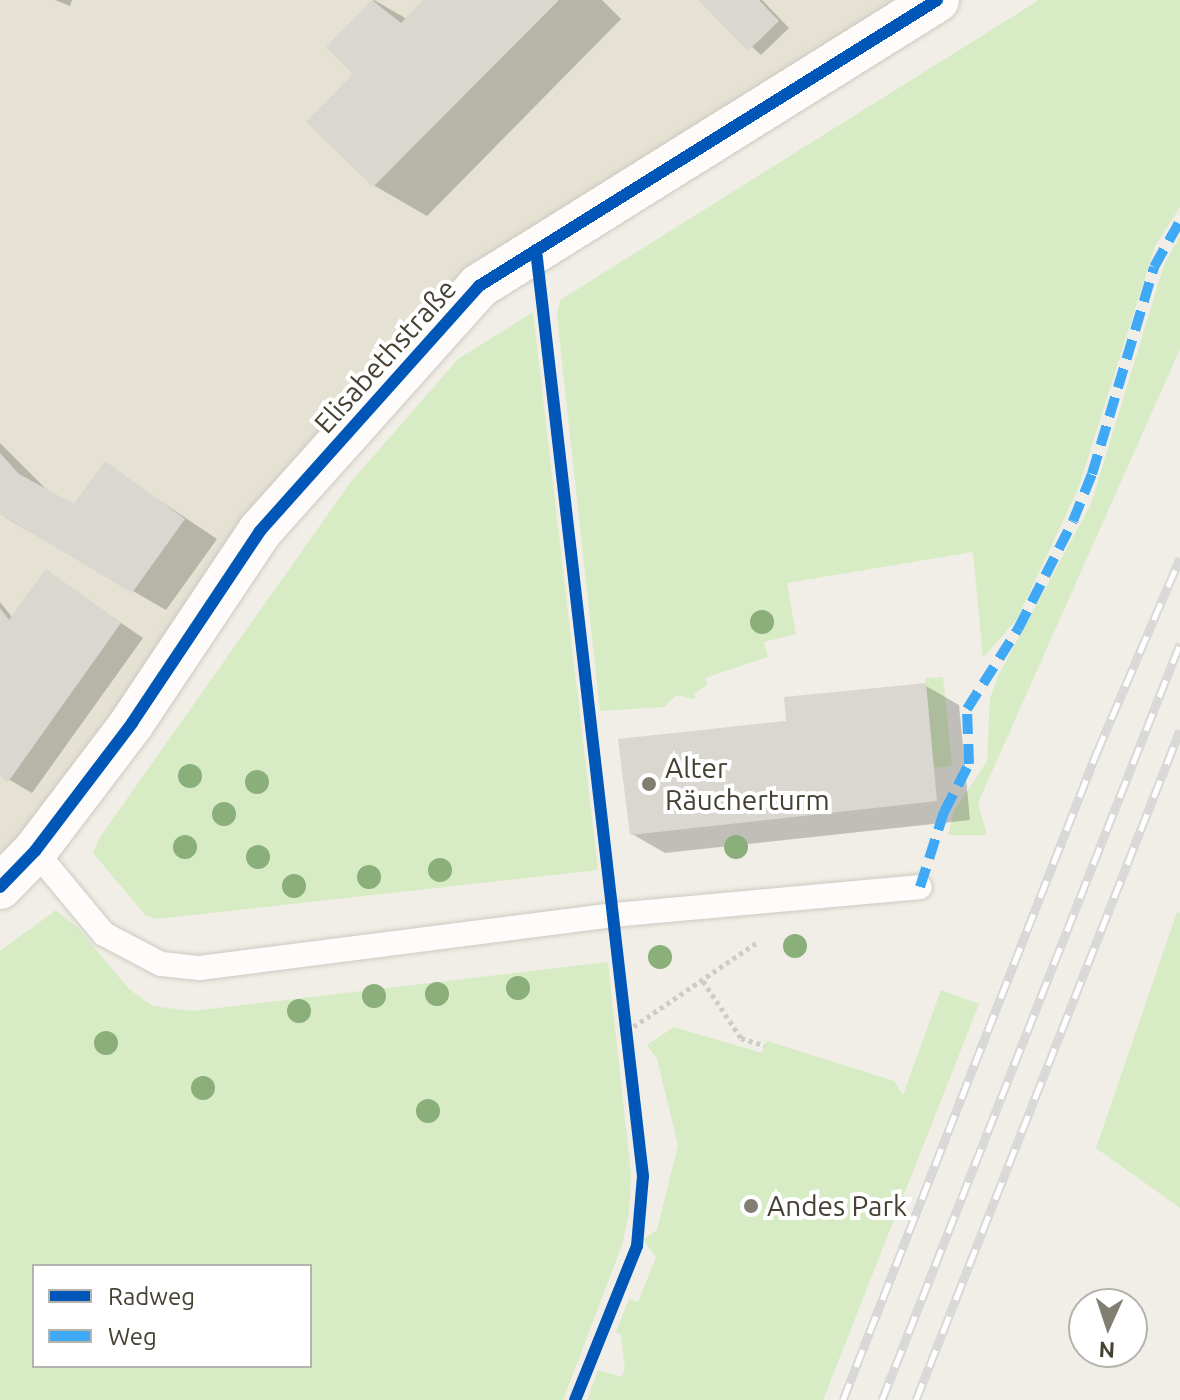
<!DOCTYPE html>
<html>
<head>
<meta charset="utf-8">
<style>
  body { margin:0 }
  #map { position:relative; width:1180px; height:1400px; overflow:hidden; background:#f0eee6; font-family:Ubuntu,sans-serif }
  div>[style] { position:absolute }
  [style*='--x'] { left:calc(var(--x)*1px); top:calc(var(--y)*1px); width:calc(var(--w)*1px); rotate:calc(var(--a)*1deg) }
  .residential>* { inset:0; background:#e5e1d3 }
  .green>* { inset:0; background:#d7ecc4 }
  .shadow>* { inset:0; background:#0003 }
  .building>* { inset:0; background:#d9d7cf }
  .path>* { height:5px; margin-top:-2.5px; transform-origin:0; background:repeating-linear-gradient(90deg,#ceccc6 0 4px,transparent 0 8px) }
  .roads { filter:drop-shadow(0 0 2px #cccac2) drop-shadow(0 0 2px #cccac2) }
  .service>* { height:24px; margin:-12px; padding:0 12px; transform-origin:12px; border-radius:12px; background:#fdfcfb }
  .tertiary>* { height:44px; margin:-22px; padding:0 22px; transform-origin:22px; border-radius:22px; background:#fdfcfb }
  .rail>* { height:9px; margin-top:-4.5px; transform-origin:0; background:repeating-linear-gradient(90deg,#fff 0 18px,#d8d8d7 0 36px); box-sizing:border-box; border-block:2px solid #d8d8d7 }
  .quiet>* { height:10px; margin-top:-5px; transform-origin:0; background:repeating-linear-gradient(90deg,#3fa9f5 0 20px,transparent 0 30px) }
  .cycleway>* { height:12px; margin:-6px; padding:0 6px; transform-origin:6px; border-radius:6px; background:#0057b8 }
  .trees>* { width:24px; height:24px; margin:-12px; border-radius:50%; background:#8aaf7a }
  .dots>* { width:22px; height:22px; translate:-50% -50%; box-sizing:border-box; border:4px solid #fff; border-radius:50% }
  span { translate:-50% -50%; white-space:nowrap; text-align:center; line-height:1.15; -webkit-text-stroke:8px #fff; paint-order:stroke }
  .street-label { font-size:28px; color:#454133 }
  .poi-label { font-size:28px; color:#454133 }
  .left { translate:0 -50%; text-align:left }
  .legend { position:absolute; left:32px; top:1264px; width:280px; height:104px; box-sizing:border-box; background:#fff; border:2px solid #b5b3ad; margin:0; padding:10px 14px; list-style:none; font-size:24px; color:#454133 }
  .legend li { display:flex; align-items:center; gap:16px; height:40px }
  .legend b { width:40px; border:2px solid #b5b3ad }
  .north { position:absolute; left:1068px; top:1288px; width:80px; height:80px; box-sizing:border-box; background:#fff; border:2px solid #b5b3ad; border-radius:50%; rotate:183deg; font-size:22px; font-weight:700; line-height:32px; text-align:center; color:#454133 }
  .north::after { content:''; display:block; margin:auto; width:28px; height:36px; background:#817e72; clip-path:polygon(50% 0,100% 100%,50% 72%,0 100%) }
</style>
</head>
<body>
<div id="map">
  <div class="residential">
    <i style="clip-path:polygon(0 0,937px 0,479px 286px,0 887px)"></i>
  </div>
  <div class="green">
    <i style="clip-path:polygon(1039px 0,1180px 0,1180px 207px,1155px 246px,1078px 489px,1017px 619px,983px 658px,973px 552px,787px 583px,796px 634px,764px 642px,768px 657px,705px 678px,707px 685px,695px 693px,695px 699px,677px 695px,664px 707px,600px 711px,557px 316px,560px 300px)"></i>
    <i style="clip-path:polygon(1180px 236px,1180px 349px,978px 803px,987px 835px,948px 835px,954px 811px,987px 761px,990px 698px,999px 674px,1091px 504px,1164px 265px)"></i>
    <i style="clip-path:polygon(533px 312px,598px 870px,157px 919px,146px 916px,93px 853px,100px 837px,350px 483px,458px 359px)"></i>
    <i style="clip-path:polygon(943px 677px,952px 766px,934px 768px,925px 678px)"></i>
    <i style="clip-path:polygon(evenodd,56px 910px,77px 927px,129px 989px,153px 1006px,192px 1011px,608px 962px,631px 1175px,629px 1212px,622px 1245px,563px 1400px,0 1400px,0 951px,56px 910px,34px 1266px,310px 1266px,310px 1366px,34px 1366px,34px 1266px)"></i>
    <i style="clip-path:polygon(1177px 912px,1180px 913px,1180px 1208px,1096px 1148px)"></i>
    <i style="clip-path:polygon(941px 990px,979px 1004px,823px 1400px,587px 1400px,598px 1370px,622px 1377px,625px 1369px,621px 1335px,616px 1332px,629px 1299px,638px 1302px,656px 1257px,643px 1239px,657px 1230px,678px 1145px,657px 1059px,647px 1045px,674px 1027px,762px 1053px,767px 1041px,894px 1081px,903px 1095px)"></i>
  </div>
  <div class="shadow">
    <i style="clip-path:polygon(55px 0,72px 0,70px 6px)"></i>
    <i style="clip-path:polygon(374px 0,407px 19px,426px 0,602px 0,621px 19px,427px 216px,375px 186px,309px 122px,356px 74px,328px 47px)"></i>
    <i style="clip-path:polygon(701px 0,762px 0,789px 28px,761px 55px)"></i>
    <i style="clip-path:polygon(0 443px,51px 494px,74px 507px,105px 464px,217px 539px,166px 610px,6px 518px,0 511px)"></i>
    <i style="clip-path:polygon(47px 572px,143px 638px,32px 793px,0 774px,0 602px,15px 621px)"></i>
    <i style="clip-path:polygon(926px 686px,959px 705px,970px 820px,665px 853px,632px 834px)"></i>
  </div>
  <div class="building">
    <i style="clip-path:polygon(372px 0,401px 23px,423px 0,559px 0,373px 187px,306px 122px,353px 74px,326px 47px)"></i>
    <i style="clip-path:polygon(698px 0,759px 0,779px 21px,748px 51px)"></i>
    <i style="clip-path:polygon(0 453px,19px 474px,74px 504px,105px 461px,185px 519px,132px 593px,0 514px)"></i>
    <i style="clip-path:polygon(46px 569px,121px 623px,8px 782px,0 776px,0 608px,9px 620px)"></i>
    <i style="clip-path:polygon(926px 683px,937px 801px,630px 835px,618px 739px,786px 721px,784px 697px)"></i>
  </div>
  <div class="path">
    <i style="--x:703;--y:981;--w:69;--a:56.3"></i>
    <i style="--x:741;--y:1038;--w:25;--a:18"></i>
    <i style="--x:627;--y:1031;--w:160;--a:-34.3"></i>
  </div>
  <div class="roads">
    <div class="service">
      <i style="--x:35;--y:851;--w:108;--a:50.3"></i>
      <i style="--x:104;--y:934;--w:64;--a:27.8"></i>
      <i style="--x:161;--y:964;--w:39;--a:6"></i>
      <i style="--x:200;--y:968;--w:416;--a:-7.3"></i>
      <i style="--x:613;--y:915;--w:308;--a:-5.2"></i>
    </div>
    <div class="tertiary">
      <i style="--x:0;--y:887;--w:50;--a:-45.8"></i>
      <i style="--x:35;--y:851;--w:161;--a:-52.8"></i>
      <i style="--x:132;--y:723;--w:231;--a:-56.3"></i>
      <i style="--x:260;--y:531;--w:329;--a:-48.2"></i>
      <i style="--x:479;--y:286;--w:540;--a:-31.98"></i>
    </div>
  </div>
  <div class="rail">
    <i style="--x:843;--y:1400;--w:696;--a:-68.6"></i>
    <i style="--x:1097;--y:752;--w:211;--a:-66.8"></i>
    <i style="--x:882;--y:1400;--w:813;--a:-68.49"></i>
    <i style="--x:916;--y:1400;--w:720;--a:-68.49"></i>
  </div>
  <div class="quiet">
    <i style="--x:920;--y:887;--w:79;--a:-72.3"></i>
    <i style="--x:944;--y:812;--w:54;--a:-62.5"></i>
    <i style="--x:969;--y:764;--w:55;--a:-92.1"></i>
    <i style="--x:967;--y:709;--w:95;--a:-57.5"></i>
    <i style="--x:1018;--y:629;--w:121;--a:-63"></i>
    <i style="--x:1073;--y:521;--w:51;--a:-68"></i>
    <i style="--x:1092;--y:474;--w:216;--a:-73.3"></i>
    <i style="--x:1154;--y:267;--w:53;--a:-60.5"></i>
  </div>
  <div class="cycleway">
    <i style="--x:536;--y:250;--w:932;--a:83.41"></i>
    <i style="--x:643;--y:1176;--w:70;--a:94.9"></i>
    <i style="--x:637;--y:1246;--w:166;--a:111.9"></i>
    <i style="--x:0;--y:887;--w:50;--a:-45.8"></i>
    <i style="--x:35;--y:851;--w:161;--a:-52.8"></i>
    <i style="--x:132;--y:723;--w:231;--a:-56.3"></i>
    <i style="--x:260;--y:531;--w:329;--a:-48.2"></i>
    <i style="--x:479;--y:286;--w:540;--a:-31.98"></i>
  </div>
  <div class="trees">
    <i style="left:762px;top:622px"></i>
    <i style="left:190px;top:776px"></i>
    <i style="left:257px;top:782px"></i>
    <i style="left:224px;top:814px"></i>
    <i style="left:185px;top:847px"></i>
    <i style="left:736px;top:847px"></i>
    <i style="left:258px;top:857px"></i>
    <i style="left:440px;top:870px"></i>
    <i style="left:369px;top:877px"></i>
    <i style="left:294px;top:886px"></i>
    <i style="left:795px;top:946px"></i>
    <i style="left:660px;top:957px"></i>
    <i style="left:518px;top:988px"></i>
    <i style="left:437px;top:994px"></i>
    <i style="left:374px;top:996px"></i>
    <i style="left:299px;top:1011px"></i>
    <i style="left:106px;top:1043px"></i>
    <i style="left:203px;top:1088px"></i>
    <i style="left:428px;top:1111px"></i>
  </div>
  <div class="dots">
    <i style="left:649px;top:784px;background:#817e72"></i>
    <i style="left:751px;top:1206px;background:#817e72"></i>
  </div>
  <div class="street-label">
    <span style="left:385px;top:356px;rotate:-48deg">Elisabethstraße</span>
  </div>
  <div class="poi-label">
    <span class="left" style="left:665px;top:784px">Alter<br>Räucherturm</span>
    <span class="left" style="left:767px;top:1206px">Andes Park</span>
  </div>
  <ul class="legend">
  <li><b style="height:10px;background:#0057b8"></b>Radweg</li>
  <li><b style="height:10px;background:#3fa9f5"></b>Weg</li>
  </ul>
  <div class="north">N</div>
</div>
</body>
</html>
